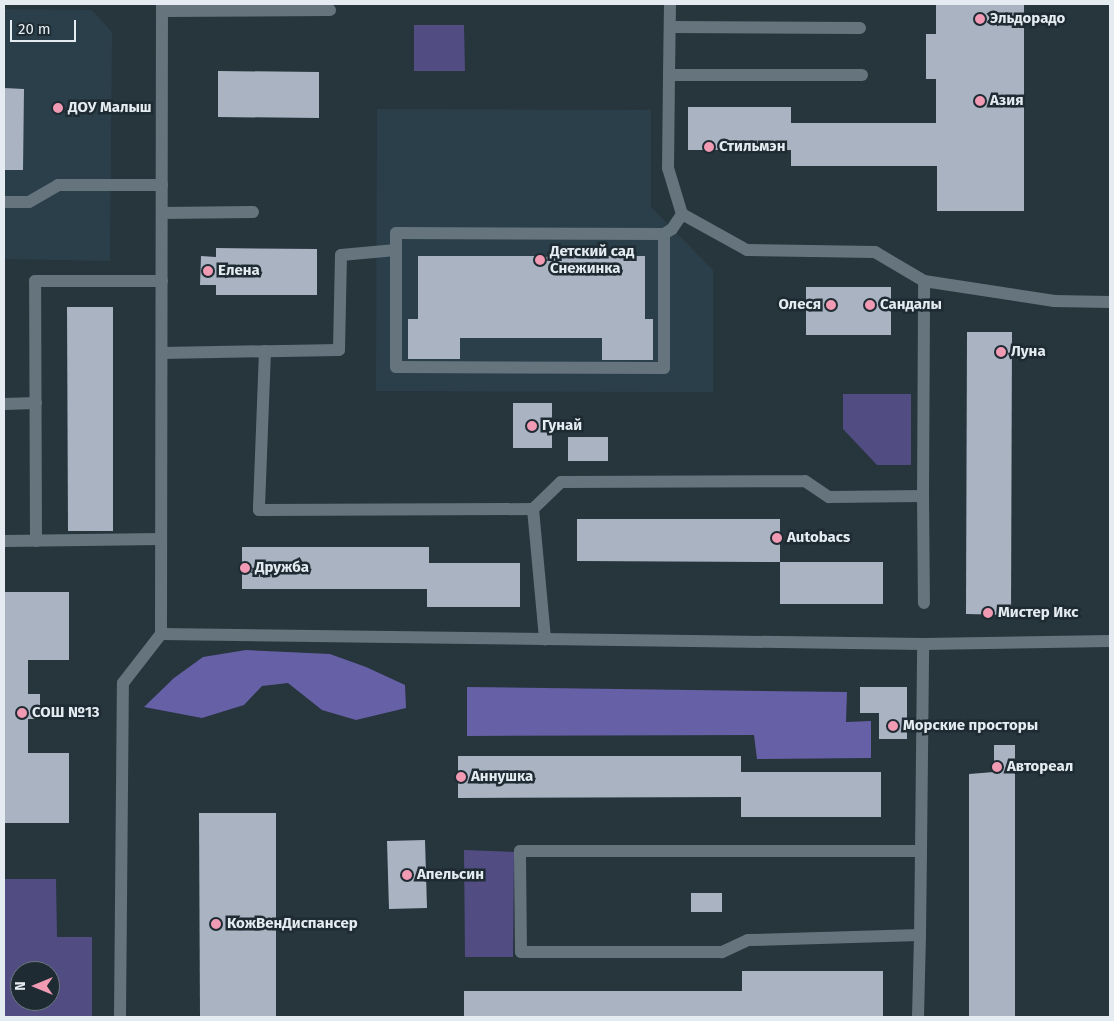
<!DOCTYPE html>
<html>
<head>
<meta charset="utf-8">
<style>
  body { margin:0 }
  #map { position:relative; width:1114px; height:1021px; overflow:hidden; background:#27353d; font-family:"Fira Sans",sans-serif }
  div>[style] { position:absolute }
  [style*='--x'] { left:calc(var(--x)*1px); top:calc(var(--y)*1px); width:calc(var(--w)*1px); rotate:calc(var(--a)*1deg) }
  .built>* { inset:0; background:#2b3f4b }
  .green>* { inset:0; background:#514d82 }
  .forest>* { inset:0; background:#6660a6 }
  .building>* { inset:0; background:#aab3c2 }
  .service>* { height:12px; margin:-6px; padding:0 6px; transform-origin:6px; border-radius:6px; background:#65747d }
  .dots>* { width:14px; height:14px; translate:-50% -50%; box-sizing:border-box; border:2px solid #1e2b33; border-radius:50% }
  span { translate:-50% -50%; white-space:nowrap; text-align:center; line-height:1.15; -webkit-text-stroke:5px #1e2b33; paint-order:stroke }
  .poi-label { font-size:15px; color:#e4ecf1; font-weight:700 }
  .left { translate:0 -50%; text-align:left }
  .right { translate:-100% -50%; text-align:right }
  .frame { position:absolute; inset:0; border:5px solid #e4ecf1; pointer-events:none }
  .north { position:absolute; left:10px; top:961px; width:50px; height:50px; box-sizing:border-box; background:#1e2b33; border:1px solid #6d787f; border-radius:50%; rotate:270deg; font-size:14px; font-weight:700; line-height:20px; text-align:center; color:#e4ecf1 }
  .north::after { content:''; display:block; margin:auto; width:18px; height:22px; background:#f19ab3; clip-path:polygon(50% 0,100% 100%,50% 72%,0 100%) }
  .scale { position:absolute; left:10px; top:20px; width:66px; height:22px; box-sizing:border-box; border:2px solid #e4ecf1; border-top:0; padding-left:6px; font-size:15px; line-height:18px; white-space:nowrap; color:#e4ecf1; -webkit-text-stroke:4px #1e2b33; paint-order:stroke }
</style>
</head>
<body>
<div id="map">
  <div class="built">
    <i style="clip-path:polygon(4px 9px,92px 10px,112px 32px,110px 261px,4px 259px,4px 291px)"></i>
    <i style="clip-path:polygon(377px 109px,651px 110px,651px 207px,713px 270px,713px 392px,376px 391px)"></i>
  </div>
  <div class="green">
    <i style="clip-path:polygon(414px 25px,464px 25px,465px 71px,414px 71px)"></i>
    <i style="clip-path:polygon(843px 394px,911px 394px,911px 465px,877px 465px,843px 429px)"></i>
    <i style="clip-path:polygon(464px 850px,514px 852px,513px 957px,465px 957px)"></i>
    <i style="clip-path:polygon(evenodd,4px 879px,56px 879px,57px 937px,92px 937px,92px 1017px,4px 1017px,4px 879px,20px 971px,50px 971px,50px 1001px,20px 1001px,20px 971px)"></i>
  </div>
  <div class="forest">
    <i style="clip-path:polygon(246px 650px,330px 654px,366px 667px,405px 685px,406px 708px,356px 720px,322px 710px,288px 683px,262px 686px,244px 705px,202px 718px,144px 707px,174px 678px,203px 657px)"></i>
    <i style="clip-path:polygon(467px 687px,847px 692px,846px 722px,871px 721px,871px 758px,757px 759px,754px 735px,467px 736px)"></i>
  </div>
  <div class="building">
    <i style="clip-path:polygon(936px 4px,1024px 4px,1024px 211px,937px 211px,937px 166px,791px 166px,791px 150px,688px 150px,688px 107px,791px 107px,791px 123px,936px 123px,936px 79px,926px 79px,926px 34px,936px 34px)"></i>
    <i style="clip-path:polygon(218px 71px,319px 72px,319px 118px,218px 117px)"></i>
    <i style="clip-path:polygon(4px 88px,24px 89px,23px 170px,4px 170px)"></i>
    <i style="clip-path:polygon(216px 248px,317px 249px,317px 295px,216px 295px,216px 285px,200px 285px,201px 256px,216px 257px)"></i>
    <i style="clip-path:polygon(418px 256px,645px 256px,645px 319px,653px 319px,653px 360px,602px 360px,602px 338px,460px 338px,460px 359px,408px 359px,408px 319px,418px 319px)"></i>
    <i style="clip-path:polygon(806px 287px,891px 287px,891px 335px,806px 335px)"></i>
    <i style="clip-path:polygon(67px 307px,113px 307px,113px 531px,68px 531px)"></i>
    <i style="clip-path:polygon(967px 332px,1012px 332px,1011px 615px,966px 614px)"></i>
    <i style="clip-path:polygon(513px 403px,552px 403px,552px 448px,513px 448px)"></i>
    <i style="clip-path:polygon(568px 437px,608px 437px,608px 461px,568px 461px)"></i>
    <i style="clip-path:polygon(577px 519px,780px 519px,780px 562px,577px 561px)"></i>
    <i style="clip-path:polygon(242px 547px,429px 547px,429px 563px,520px 563px,520px 607px,427px 607px,427px 589px,242px 589px)"></i>
    <i style="clip-path:polygon(780px 562px,883px 562px,883px 604px,780px 604px)"></i>
    <i style="clip-path:polygon(4px 592px,69px 592px,69px 660px,28px 660px,28px 694px,40px 694px,40px 719px,28px 719px,28px 753px,69px 753px,69px 823px,4px 823px)"></i>
    <i style="clip-path:polygon(860px 687px,907px 687px,907px 739px,879px 739px,879px 713px,860px 713px)"></i>
    <i style="clip-path:polygon(994px 745px,1015px 745px,1015px 1017px,969px 1017px,969px 774px,994px 772px)"></i>
    <i style="clip-path:polygon(458px 756px,741px 756px,741px 772px,881px 772px,881px 817px,741px 817px,741px 797px,458px 798px)"></i>
    <i style="clip-path:polygon(199px 813px,276px 813px,276px 1016px,200px 1016px)"></i>
    <i style="clip-path:polygon(425px 840px,427px 908px,389px 909px,387px 841px)"></i>
    <i style="clip-path:polygon(691px 893px,722px 893px,722px 912px,691px 912px)"></i>
    <i style="clip-path:polygon(742px 971px,883px 971px,883px 1016px,464px 1017px,464px 991px,742px 991px)"></i>
  </div>
  <div class="service">
    <i style="--x:162;--y:11;--w:168;--a:-0.3"></i>
    <i style="--x:670;--y:27;--w:190;--a:0.3"></i>
    <i style="--x:669;--y:75;--w:71;--a:-89.2"></i>
    <i style="--x:862;--y:75;--w:193;--a:180"></i>
    <i style="--x:669;--y:75;--w:93;--a:90.6"></i>
    <i style="--x:668;--y:168;--w:48;--a:73.1"></i>
    <i style="--x:682;--y:214;--w:74;--a:29"></i>
    <i style="--x:747;--y:250;--w:128;--a:0.9"></i>
    <i style="--x:875;--y:252;--w:57;--a:30.6"></i>
    <i style="--x:4;--y:202;--w:25;--a:0"></i>
    <i style="--x:29;--y:202;--w:34;--a:-30"></i>
    <i style="--x:58;--y:185;--w:104;--a:0"></i>
    <i style="--x:162;--y:213;--w:91;--a:-0.6"></i>
    <i style="--x:664;--y:234;--w:134;--a:90"></i>
    <i style="--x:664;--y:368;--w:268;--a:-179.8"></i>
    <i style="--x:396;--y:367;--w:134;--a:-90"></i>
    <i style="--x:396;--y:233;--w:268;--a:0.2"></i>
    <i style="--x:664;--y:234;--w:9;--a:-32"></i>
    <i style="--x:672;--y:229;--w:18;--a:-56"></i>
    <i style="--x:265;--y:351;--w:159;--a:92.2"></i>
    <i style="--x:259;--y:510;--w:274;--a:-0.2"></i>
    <i style="--x:533;--y:509;--w:39;--a:-44"></i>
    <i style="--x:561;--y:482;--w:244;--a:-0.2"></i>
    <i style="--x:805;--y:481;--w:29;--a:34"></i>
    <i style="--x:829;--y:497;--w:94;--a:-0.6"></i>
    <i style="--x:923;--y:496;--w:215;--a:-89.7"></i>
    <i style="--x:924;--y:281;--w:132;--a:8.7"></i>
    <i style="--x:1054;--y:301;--w:56;--a:1"></i>
    <i style="--x:162;--y:353;--w:177;--a:-1"></i>
    <i style="--x:339;--y:350;--w:95;--a:-88.8"></i>
    <i style="--x:341;--y:255;--w:55;--a:-5.2"></i>
    <i style="--x:4;--y:404;--w:32;--a:-2"></i>
    <i style="--x:923;--y:496;--w:107;--a:89.5"></i>
    <i style="--x:533;--y:509;--w:131;--a:84.7"></i>
    <i style="--x:4;--y:541;--w:157;--a:-0.7"></i>
    <i style="--x:36;--y:541;--w:260;--a:-90.2"></i>
    <i style="--x:35;--y:281;--w:127;--a:0"></i>
    <i style="--x:161;--y:634;--w:762;--a:0.75"></i>
    <i style="--x:923;--y:644;--w:187;--a:-0.9"></i>
    <i style="--x:920;--y:935;--w:84;--a:-89.3"></i>
    <i style="--x:120;--y:1017;--w:334;--a:-89.5"></i>
    <i style="--x:123;--y:683;--w:62;--a:-52.2"></i>
    <i style="--x:161;--y:634;--w:630;--a:-89.91"></i>
    <i style="--x:918;--y:1017;--w:82;--a:-88.6"></i>
    <i style="--x:920;--y:935;--w:172;--a:178.3"></i>
    <i style="--x:748;--y:940;--w:29;--a:155"></i>
    <i style="--x:722;--y:952;--w:201;--a:180"></i>
    <i style="--x:521;--y:952;--w:101;--a:-90.6"></i>
    <i style="--x:520;--y:851;--w:401;--a:0"></i>
    <i style="--x:921;--y:851;--w:207;--a:-89.4"></i>
  </div>
  <div class="dots">
    <i style="left:980px;top:19px;background:#f19ab3"></i>
    <i style="left:980px;top:101px;background:#f19ab3"></i>
    <i style="left:58px;top:108px;background:#f19ab3"></i>
    <i style="left:709px;top:147px;background:#f19ab3"></i>
    <i style="left:540px;top:260px;background:#f19ab3"></i>
    <i style="left:208px;top:271px;background:#f19ab3"></i>
    <i style="left:831px;top:305px;background:#f19ab3"></i>
    <i style="left:870px;top:305px;background:#f19ab3"></i>
    <i style="left:1001px;top:352px;background:#f19ab3"></i>
    <i style="left:532px;top:426px;background:#f19ab3"></i>
    <i style="left:777px;top:538px;background:#f19ab3"></i>
    <i style="left:245px;top:568px;background:#f19ab3"></i>
    <i style="left:988px;top:613px;background:#f19ab3"></i>
    <i style="left:22px;top:713px;background:#f19ab3"></i>
    <i style="left:893px;top:726px;background:#f19ab3"></i>
    <i style="left:997px;top:767px;background:#f19ab3"></i>
    <i style="left:461px;top:777px;background:#f19ab3"></i>
    <i style="left:407px;top:875px;background:#f19ab3"></i>
    <i style="left:216px;top:924px;background:#f19ab3"></i>
  </div>
  <div class="poi-label">
    <span class="left" style="left:990px;top:19px">Эльдорадо</span>
    <span class="left" style="left:990px;top:101px">Азия</span>
    <span class="left" style="left:68px;top:108px">ДОУ Малыш</span>
    <span class="left" style="left:719px;top:147px">Стильмэн</span>
    <span class="left" style="left:550px;top:260px">Детский сад<br>Снежинка</span>
    <span class="left" style="left:218px;top:271px">Елена</span>
    <span class="right" style="left:821px;top:305px">Олеся</span>
    <span class="left" style="left:880px;top:305px">Сандалы</span>
    <span class="left" style="left:1011px;top:352px">Луна</span>
    <span class="left" style="left:542px;top:426px">Гунай</span>
    <span class="left" style="left:787px;top:538px">Autobacs</span>
    <span class="left" style="left:255px;top:568px">Дружба</span>
    <span class="left" style="left:998px;top:613px">Мистер Икс</span>
    <span class="left" style="left:32px;top:713px">СОШ №13</span>
    <span class="left" style="left:903px;top:726px">Морские просторы</span>
    <span class="left" style="left:1007px;top:767px">Автореал</span>
    <span class="left" style="left:471px;top:777px">Аннушка</span>
    <span class="left" style="left:417px;top:875px">Апельсин</span>
    <span class="left" style="left:227px;top:924px">КожВенДиспансер</span>
  </div>
  <div class="frame"></div>
  <div class="north">N</div>
  <div class="scale">20 m</div>
</div>
</body>
</html>
